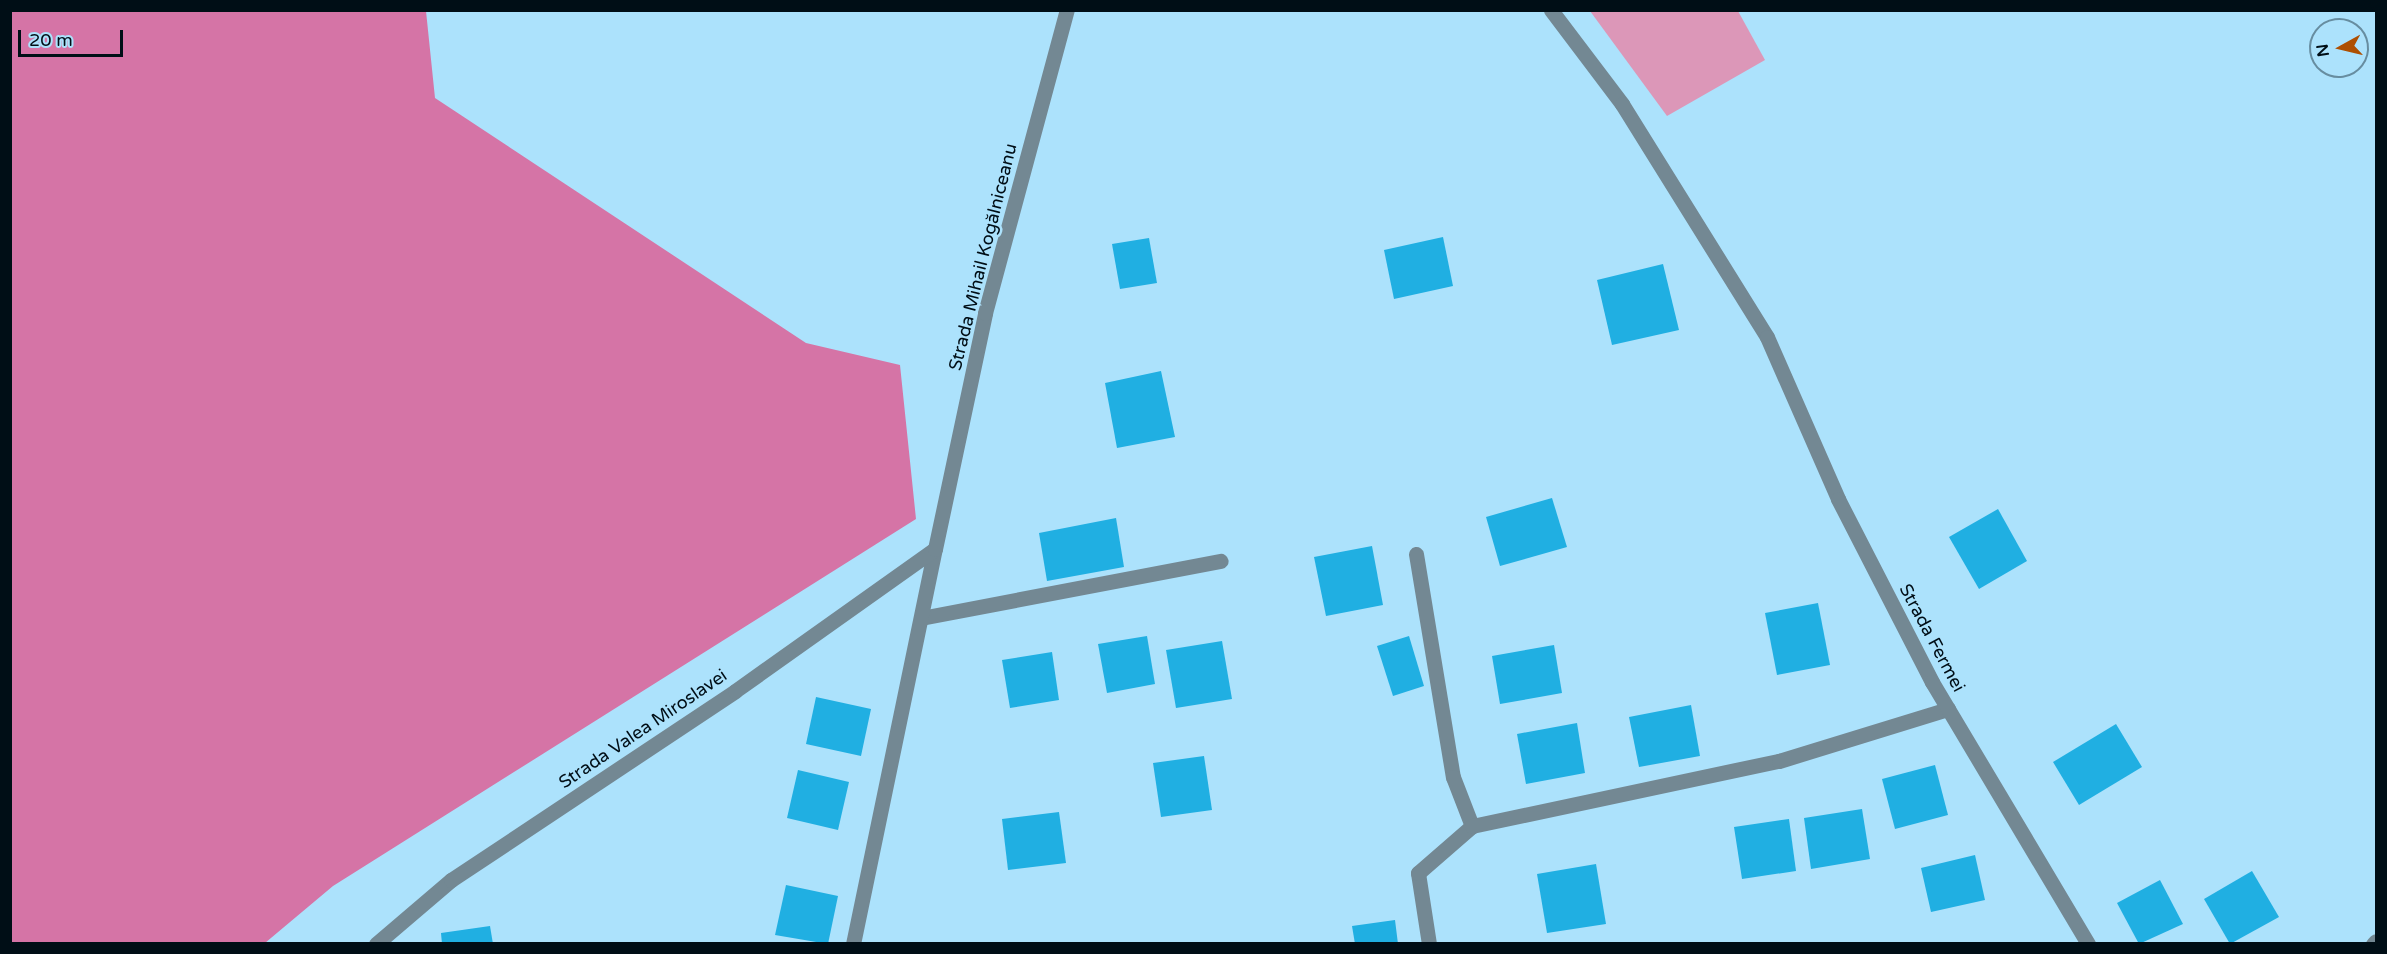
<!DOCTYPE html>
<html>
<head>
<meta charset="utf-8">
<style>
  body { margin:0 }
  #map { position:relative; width:2387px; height:954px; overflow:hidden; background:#ace2fc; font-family:"Varela Round",sans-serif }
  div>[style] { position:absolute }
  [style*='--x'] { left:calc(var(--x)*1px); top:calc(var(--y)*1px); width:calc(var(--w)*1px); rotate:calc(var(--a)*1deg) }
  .green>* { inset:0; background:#dc97b8 }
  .forest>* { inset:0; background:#d574a6 }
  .building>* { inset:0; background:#20afe2 }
  .service>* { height:15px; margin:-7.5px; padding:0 7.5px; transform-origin:7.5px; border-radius:7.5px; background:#738893 }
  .minor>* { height:15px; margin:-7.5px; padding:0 7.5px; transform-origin:7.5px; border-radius:7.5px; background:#738893 }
  .tertiary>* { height:15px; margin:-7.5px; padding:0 7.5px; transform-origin:7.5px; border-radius:7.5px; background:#738893 }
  span { translate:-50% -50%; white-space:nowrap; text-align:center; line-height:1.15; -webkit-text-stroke:5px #ace2fc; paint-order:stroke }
  .street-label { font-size:18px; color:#000e16 }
  .frame { position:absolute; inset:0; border:12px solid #000e16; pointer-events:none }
  .north { position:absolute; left:2309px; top:18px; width:60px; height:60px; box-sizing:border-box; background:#ace2fc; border:2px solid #678da0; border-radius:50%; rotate:262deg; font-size:16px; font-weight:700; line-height:24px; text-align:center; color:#000e16 }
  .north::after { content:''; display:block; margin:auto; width:21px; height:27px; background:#ae4f01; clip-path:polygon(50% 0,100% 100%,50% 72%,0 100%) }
  .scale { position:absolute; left:18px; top:30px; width:105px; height:27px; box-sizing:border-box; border:3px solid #000e16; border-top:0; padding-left:8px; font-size:18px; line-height:21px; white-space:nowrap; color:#000e16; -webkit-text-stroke:4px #ace2fc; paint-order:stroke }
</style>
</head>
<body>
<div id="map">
  <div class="green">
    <i style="clip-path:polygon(1590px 11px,1738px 11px,1765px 60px,1667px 116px)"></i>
  </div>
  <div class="forest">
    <i style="clip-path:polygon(10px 11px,426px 11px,435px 98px,806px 343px,900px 365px,916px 519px,333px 886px,265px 943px,11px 943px)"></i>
  </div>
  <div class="building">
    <i style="clip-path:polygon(1443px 237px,1453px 286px,1394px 299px,1384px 250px)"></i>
    <i style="clip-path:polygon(1149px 238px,1157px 283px,1120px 289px,1112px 244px)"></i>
    <i style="clip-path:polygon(1663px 264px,1679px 330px,1612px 345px,1597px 280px)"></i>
    <i style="clip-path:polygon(1161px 371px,1175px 437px,1117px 448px,1105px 383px)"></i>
    <i style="clip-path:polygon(1552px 498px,1567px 547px,1500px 566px,1486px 517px)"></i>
    <i style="clip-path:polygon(1998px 509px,2027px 561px,1979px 589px,1949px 537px)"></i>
    <i style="clip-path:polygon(1116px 518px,1124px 567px,1047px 581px,1039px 533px)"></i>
    <i style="clip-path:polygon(1372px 546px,1383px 605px,1326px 616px,1314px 557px)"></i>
    <i style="clip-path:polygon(1818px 603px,1830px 665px,1777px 675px,1765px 613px)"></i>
    <i style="clip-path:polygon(1147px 636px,1155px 684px,1107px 693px,1098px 644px)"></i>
    <i style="clip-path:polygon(1409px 636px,1424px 686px,1393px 696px,1377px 646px)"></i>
    <i style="clip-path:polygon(1222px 641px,1232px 699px,1176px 708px,1166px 650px)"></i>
    <i style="clip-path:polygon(1554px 645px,1562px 693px,1500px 704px,1492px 656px)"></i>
    <i style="clip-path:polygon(1052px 652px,1059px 700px,1010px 708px,1002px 660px)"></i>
    <i style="clip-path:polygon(816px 697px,871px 709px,861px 756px,806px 744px)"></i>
    <i style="clip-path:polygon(1691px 705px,1700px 756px,1639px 767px,1629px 717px)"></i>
    <i style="clip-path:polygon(1577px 723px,1585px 773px,1526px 784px,1517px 734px)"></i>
    <i style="clip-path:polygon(2116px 724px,2142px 767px,2079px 805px,2053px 762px)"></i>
    <i style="clip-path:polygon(1204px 756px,1212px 810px,1161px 817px,1153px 763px)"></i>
    <i style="clip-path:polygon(1935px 765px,1948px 815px,1895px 829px,1882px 779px)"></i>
    <i style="clip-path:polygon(798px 770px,849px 782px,838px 830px,787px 818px)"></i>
    <i style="clip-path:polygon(1862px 809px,1870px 859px,1811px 869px,1804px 818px)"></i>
    <i style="clip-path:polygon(1059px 812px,1066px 863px,1008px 870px,1002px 819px)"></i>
    <i style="clip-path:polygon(1789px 819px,1796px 871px,1742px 879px,1734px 827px)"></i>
    <i style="clip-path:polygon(1975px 855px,1985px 900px,1931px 912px,1921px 868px)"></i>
    <i style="clip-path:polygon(1596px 864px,1606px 924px,1547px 933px,1537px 874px)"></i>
    <i style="clip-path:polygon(2252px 871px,2279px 917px,2230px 944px,2204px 899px)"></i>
    <i style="clip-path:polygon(2160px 880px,2183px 924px,2139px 944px,2117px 903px)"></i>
    <i style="clip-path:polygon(786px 885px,838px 896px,828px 944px,775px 935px)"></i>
    <i style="clip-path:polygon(1395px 920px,1398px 944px,1355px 944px,1352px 926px)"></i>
    <i style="clip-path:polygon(490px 926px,493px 944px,442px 944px,441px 933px)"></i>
  </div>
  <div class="service">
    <i style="--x:1416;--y:554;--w:226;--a:80.6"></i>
    <i style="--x:1453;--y:777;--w:53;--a:68.8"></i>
    <i style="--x:1429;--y:944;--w:72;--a:-98.8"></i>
    <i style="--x:1418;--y:873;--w:72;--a:-41"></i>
    <i style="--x:1472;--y:826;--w:314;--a:-12"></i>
    <i style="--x:1779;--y:761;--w:177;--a:-17.1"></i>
  </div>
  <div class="minor">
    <i style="--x:1551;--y:10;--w:118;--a:52.9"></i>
    <i style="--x:1622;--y:104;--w:274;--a:58.1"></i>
    <i style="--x:1767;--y:337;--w:177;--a:66.3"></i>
    <i style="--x:1838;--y:499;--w:206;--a:62.8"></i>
    <i style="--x:1932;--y:682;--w:305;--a:59.2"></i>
    <i style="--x:921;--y:618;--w:305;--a:-10.8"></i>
    <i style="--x:853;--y:944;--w:403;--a:-78.3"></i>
    <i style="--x:2373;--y:944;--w:4;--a:-45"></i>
  </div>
  <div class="tertiary">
    <i style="--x:376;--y:944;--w:99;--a:-40.5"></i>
    <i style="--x:451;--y:880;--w:341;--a:-33.6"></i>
    <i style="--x:735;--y:691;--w:245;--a:-35.4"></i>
    <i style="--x:935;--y:549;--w:241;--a:-78"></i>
    <i style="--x:985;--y:313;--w:314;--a:-74.9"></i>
  </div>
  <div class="street-label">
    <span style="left:983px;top:257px;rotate:-76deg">Strada Mihail Kogălniceanu</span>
    <span style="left:1932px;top:638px;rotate:62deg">Strada Fermei</span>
    <span style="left:643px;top:729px;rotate:-34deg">Strada Valea Miroslavei</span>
  </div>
  <div class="frame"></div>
  <div class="north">N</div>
  <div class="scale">20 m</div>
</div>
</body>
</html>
